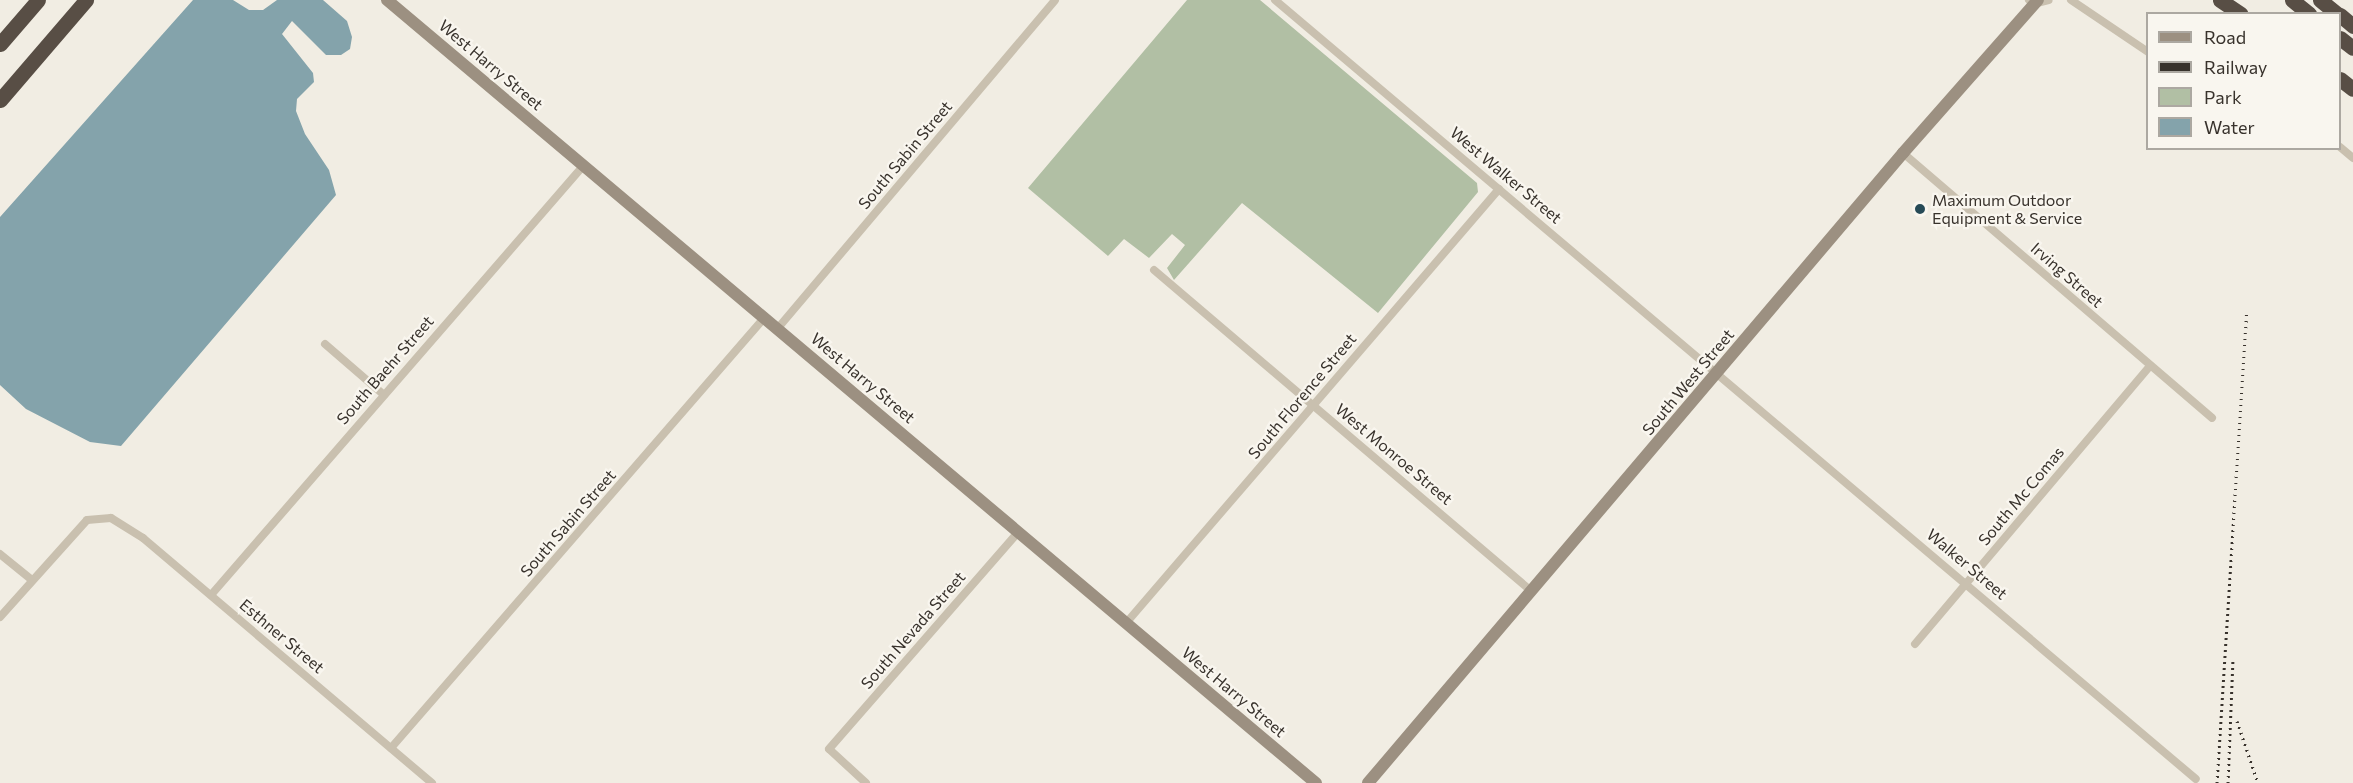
<!DOCTYPE html>
<html>
<head>
<meta charset="utf-8">
<style>
  body { margin:0 }
  #map { position:relative; width:2353px; height:783px; overflow:hidden; background:#f1ede3; font-family:Commissioner,sans-serif }
  div>[style] { position:absolute }
  [style*='--x'] { left:calc(var(--x)*1px); top:calc(var(--y)*1px); width:calc(var(--w)*1px); rotate:calc(var(--a)*1deg) }
  .green>* { inset:0; background:#b1bfa4 }
  .water>* { inset:0; background:#84a3ab }
  .street>* { height:8px; margin:-4px; padding:0 4px; transform-origin:4px; border-radius:4px; background:#c9c0af }
  .secondary>* { height:12px; margin:-6px; padding:0 6px; transform-origin:6px; border-radius:6px; background:#9c9081 }
  .highway>* { height:15px; margin:-7.5px; padding:0 7.5px; transform-origin:7.5px; border-radius:7.5px; background:#584e45 }
  .rail>* { height:3px; margin-top:-1.5px; transform-origin:0; background:repeating-linear-gradient(90deg,#38322c 0 1.5px,transparent 0 6px) }
  .dots>* { width:16px; height:16px; translate:-50% -50%; box-sizing:border-box; border:3px solid #f9f6ef; border-radius:50% }
  span { translate:-50% -50%; white-space:nowrap; text-align:center; line-height:1.15; -webkit-text-stroke:4.5px #f9f6ef; paint-order:stroke }
  .street-label { font-size:16px; color:#38322c }
  .poi-label { font-size:16px; color:#38322c }
  .left { translate:0 -50%; text-align:left }
  .legend { position:absolute; left:2146px; top:12px; width:195px; height:138px; box-sizing:border-box; background:#f9f6ef; border:2px solid #aca8a1; margin:0; padding:8px 10px; list-style:none; font-size:18px; color:#38322c }
  .legend li { display:flex; align-items:center; gap:12px; height:30px }
  .legend b { width:30px; border:2px solid #aca8a1 }
</style>
</head>
<body>
<div id="map">
  <div class="green">
    <i style="clip-path:polygon(1187px 0,1260px 0,1477px 183px,1478px 192px,1378px 313px,1242px 203px,1174px 280px,1167px 268px,1185px 245px,1172px 234px,1149px 258px,1124px 239px,1108px 256px,1028px 188px)"></i>
  </div>
  <div class="water">
    <i style="clip-path:polygon(193px 0,233px 0,249px 10px,263px 10px,277px 0,323px 0,347px 21px,352px 37px,350px 49px,341px 55px,326px 55px,292px 21px,282px 34px,313px 73px,314px 82px,297px 99px,296px 111px,305px 134px,329px 170px,336px 195px,121px 446px,90px 442px,26px 409px,0 385px,0 217px)"></i>
  </div>
  <div class="street">
    <i style="--x:1275;--y:0;--w:1206;--a:40.23"></i>
    <i style="--x:2029;--y:0;--w:6;--a:45"></i>
    <i style="--x:2033;--y:4;--w:16;--a:-14"></i>
    <i style="--x:2071;--y:0;--w:93;--a:34"></i>
    <i style="--x:2340;--y:147;--w:17;--a:40"></i>
    <i style="--x:1903;--y:153;--w:407;--a:40.6"></i>
    <i style="--x:1154;--y:270;--w:495;--a:40.4"></i>
    <i style="--x:778;--y:328;--w:429;--a:-49.8"></i>
    <i style="--x:325;--y:344;--w:78;--a:40.8"></i>
    <i style="--x:0;--y:554;--w:41;--a:39.1"></i>
    <i style="--x:211;--y:595;--w:569;--a:-49.06"></i>
    <i style="--x:0;--y:617;--w:130;--a:-48.1"></i>
    <i style="--x:87;--y:520;--w:24;--a:-5"></i>
    <i style="--x:111;--y:518;--w:38;--a:32"></i>
    <i style="--x:143;--y:538;--w:379;--a:40.3"></i>
    <i style="--x:1127;--y:622;--w:571;--a:-49.33"></i>
    <i style="--x:1915;--y:644;--w:364;--a:-49.8"></i>
    <i style="--x:391;--y:748;--w:571;--a:-49.05"></i>
    <i style="--x:866;--y:783;--w:50;--a:-137.4"></i>
    <i style="--x:829;--y:749;--w:289;--a:-48.9"></i>
  </div>
  <div class="secondary">
    <i style="--x:387;--y:0;--w:1215;--a:40.13"></i>
    <i style="--x:1368;--y:783;--w:827;--a:-49.66"></i>
    <i style="--x:1903;--y:153;--w:204;--a:-48.6"></i>
  </div>
  <div class="highway">
    <i style="--x:2220;--y:0;--w:25;--a:34"></i>
    <i style="--x:2292;--y:0;--w:22;--a:39"></i>
    <i style="--x:2320;--y:0;--w:22;--a:39"></i>
    <i style="--x:2340;--y:15;--w:17;--a:40"></i>
    <i style="--x:2340;--y:38;--w:16;--a:38"></i>
    <i style="--x:0;--y:44;--w:58;--a:-49.2"></i>
    <i style="--x:2340;--y:79;--w:16;--a:38"></i>
    <i style="--x:0;--y:100;--w:132;--a:-49.3"></i>
  </div>
  <div class="rail">
    <i style="--x:2237;--y:721;--w:65;--a:71.3"></i>
    <i style="--x:2217;--y:783;--w:472;--a:-86.4"></i>
    <i style="--x:2228;--y:783;--w:124;--a:-87.7"></i>
  </div>
  <div class="dots">
    <i style="left:1920px;top:209px;background:#264a56"></i>
  </div>
  <div class="street-label">
    <span style="left:491px;top:65px;rotate:40deg">West Harry Street</span>
    <span style="left:905px;top:155px;rotate:-50deg">South Sabin Street</span>
    <span style="left:1506px;top:175px;rotate:40deg">West Walker Street</span>
    <span style="left:2067px;top:275px;rotate:41deg">Irving Street</span>
    <span style="left:385px;top:370px;rotate:-49deg">South Baehr Street</span>
    <span style="left:863px;top:378px;rotate:40deg">West Harry Street</span>
    <span style="left:1688px;top:382px;rotate:-50deg">South West Street</span>
    <span style="left:1302px;top:396px;rotate:-50deg">South Florence Street</span>
    <span style="left:1394px;top:454px;rotate:40deg">West Monroe Street</span>
    <span style="left:2021px;top:496px;rotate:-50deg">South Mc Comas</span>
    <span style="left:568px;top:523px;rotate:-49deg">South Sabin Street</span>
    <span style="left:1967px;top:564px;rotate:40deg">Walker Street</span>
    <span style="left:913px;top:630px;rotate:-49deg">South Nevada Street</span>
    <span style="left:282px;top:636px;rotate:40deg">Esthner Street</span>
    <span style="left:1234px;top:692px;rotate:40deg">West Harry Street</span>
  </div>
  <div class="poi-label">
    <span class="left" style="left:1932px;top:209px">Maximum Outdoor<br>Equipment &amp; Service</span>
  </div>
  <ul class="legend">
  <li><b style="height:8px;background:#9c9081"></b>Road</li>
  <li><b style="height:8px;background:#38322c"></b>Railway</li>
  <li><b style="height:16px;background:#b1bfa4"></b>Park</li>
  <li><b style="height:16px;background:#84a3ab"></b>Water</li>
  </ul>
</div>
</body>
</html>
